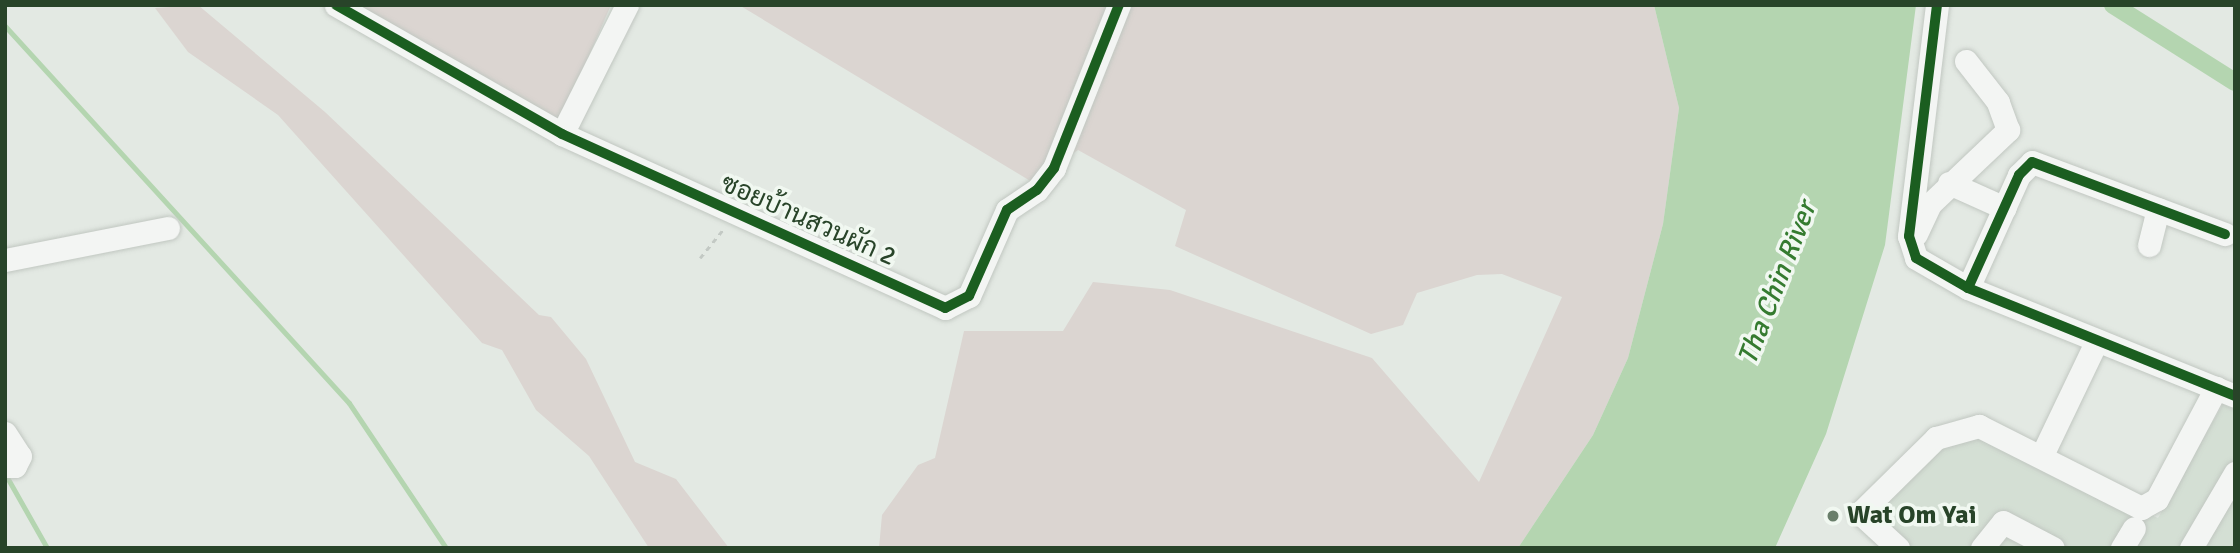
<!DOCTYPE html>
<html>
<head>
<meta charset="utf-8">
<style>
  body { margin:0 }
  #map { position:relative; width:2240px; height:553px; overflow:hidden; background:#e3e9e3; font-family:Signika,Sarabun,sans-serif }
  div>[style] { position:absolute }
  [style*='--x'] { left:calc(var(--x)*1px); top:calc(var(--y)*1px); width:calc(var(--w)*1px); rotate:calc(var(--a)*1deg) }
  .built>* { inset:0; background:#d4dfd4 }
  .green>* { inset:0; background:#dbd5d1 }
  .water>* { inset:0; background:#b4d5b0 }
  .stream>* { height:5px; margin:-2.5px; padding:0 2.5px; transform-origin:2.5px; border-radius:2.5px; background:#b4d5b0 }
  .canal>* { height:18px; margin:-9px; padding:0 9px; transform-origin:9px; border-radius:9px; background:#b4d5b0 }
  .path>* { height:2.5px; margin-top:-1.25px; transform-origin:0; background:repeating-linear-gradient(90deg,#c3c9c4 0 5px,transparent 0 10px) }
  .roads { filter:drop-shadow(0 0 2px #c1c7c1) drop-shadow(0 0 2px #c1c7c1) }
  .minor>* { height:23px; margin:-11.5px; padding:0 11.5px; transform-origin:11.5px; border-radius:11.5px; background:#f3f5f3 }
  .cycleway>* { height:10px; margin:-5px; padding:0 5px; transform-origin:5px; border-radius:5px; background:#1b5e20 }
  .dots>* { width:19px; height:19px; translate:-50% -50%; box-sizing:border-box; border:4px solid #f1f8f1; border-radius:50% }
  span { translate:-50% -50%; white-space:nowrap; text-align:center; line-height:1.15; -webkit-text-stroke:7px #f1f8f1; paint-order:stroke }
  .street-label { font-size:26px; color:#284429 }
  .poi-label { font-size:26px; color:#284429; font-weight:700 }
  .left { translate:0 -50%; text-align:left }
  .water-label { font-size:28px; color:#357b30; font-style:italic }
  .frame { position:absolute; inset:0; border:7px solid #284429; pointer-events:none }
</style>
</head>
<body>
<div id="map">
  <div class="built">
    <i style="clip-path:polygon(2223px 404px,2235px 410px,2235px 548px,1911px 548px,1867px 512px,1943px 444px,1973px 432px,2158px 518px)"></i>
  </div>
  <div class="green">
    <i style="clip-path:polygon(198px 5px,325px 112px,539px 315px,551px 317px,586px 359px,635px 462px,676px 479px,729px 548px,649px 548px,589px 456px,536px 410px,502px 350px,482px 343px,278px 115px,188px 52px,155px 8px)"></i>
    <i style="clip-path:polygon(358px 5px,611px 5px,561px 121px)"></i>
    <i style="clip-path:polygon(739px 5px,1654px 5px,1679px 108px,1663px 224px,1628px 358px,1593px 435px,1518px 548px,879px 548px,882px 515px,918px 465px,935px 458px,964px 331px,1063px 331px,1093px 282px,1170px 290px,1372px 358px,1479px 482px,1562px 297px,1502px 274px,1477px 275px,1417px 293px,1403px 325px,1371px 334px,1175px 246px,1186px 210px,1078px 150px,1032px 182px)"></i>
  </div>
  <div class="water">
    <i style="clip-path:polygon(1654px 5px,1916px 5px,1885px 245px,1826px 434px,1775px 548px,1518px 548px,1593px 435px,1628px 358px,1663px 224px,1679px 108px)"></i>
  </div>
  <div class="stream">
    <i style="--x:5;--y:26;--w:510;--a:47.62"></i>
    <i style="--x:349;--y:403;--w:174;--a:56.2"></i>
    <i style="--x:8;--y:479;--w:79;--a:60.5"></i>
  </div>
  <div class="canal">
    <i style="--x:2113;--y:5;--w:144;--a:32.3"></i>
  </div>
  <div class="path">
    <i style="--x:838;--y:237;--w:11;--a:-68"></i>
    <i style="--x:700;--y:258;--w:38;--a:-51"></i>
  </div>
  <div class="roads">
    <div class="minor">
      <i style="--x:336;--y:5;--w:260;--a:29.7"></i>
      <i style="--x:562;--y:134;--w:421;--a:24.4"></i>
      <i style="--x:945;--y:308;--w:27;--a:-27"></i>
      <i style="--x:969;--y:296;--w:94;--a:-66.2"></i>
      <i style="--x:1007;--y:210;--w:36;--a:-34"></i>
      <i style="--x:1037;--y:190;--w:28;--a:-52"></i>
      <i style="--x:1054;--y:168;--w:175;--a:-68.3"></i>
      <i style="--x:1937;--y:5;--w:233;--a:96.9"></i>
      <i style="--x:1909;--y:236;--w:23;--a:72"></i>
      <i style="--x:1916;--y:258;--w:60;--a:30"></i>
      <i style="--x:1968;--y:288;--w:288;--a:22"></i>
      <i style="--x:562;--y:134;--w:144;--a:-63.3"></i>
      <i style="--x:1949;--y:183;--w:61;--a:24.1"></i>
      <i style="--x:1916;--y:234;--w:33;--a:-65"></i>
      <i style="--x:1930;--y:204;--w:108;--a:-43.5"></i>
      <i style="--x:2008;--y:130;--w:30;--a:-110"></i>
      <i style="--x:1998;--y:102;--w:52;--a:-128"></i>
      <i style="--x:2149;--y:245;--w:37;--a:-76"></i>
      <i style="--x:5;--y:260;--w:166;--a:-11.1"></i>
      <i style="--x:1968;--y:288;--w:124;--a:-65.7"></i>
      <i style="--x:2019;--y:175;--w:18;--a:-45"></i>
      <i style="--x:2032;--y:162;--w:206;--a:20.5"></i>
      <i style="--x:5;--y:433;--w:27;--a:57"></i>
      <i style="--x:20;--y:456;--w:11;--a:117"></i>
      <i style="--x:15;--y:466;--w:10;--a:180"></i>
      <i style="--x:2042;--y:455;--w:127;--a:-64.4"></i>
      <i style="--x:1898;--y:548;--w:52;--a:-137.4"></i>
      <i style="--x:1860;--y:513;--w:107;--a:-44.6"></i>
      <i style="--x:1936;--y:438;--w:45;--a:-15.6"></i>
      <i style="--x:1979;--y:426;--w:182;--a:26.8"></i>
      <i style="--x:2141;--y:508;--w:18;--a:-29"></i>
      <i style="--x:2157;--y:499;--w:126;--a:-62"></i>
      <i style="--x:1982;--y:548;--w:33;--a:-51"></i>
      <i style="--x:2003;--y:522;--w:56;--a:27.5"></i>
      <i style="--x:2122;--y:548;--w:23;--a:-59"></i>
      <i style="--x:2191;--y:548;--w:87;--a:-59.6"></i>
    </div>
  </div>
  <div class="cycleway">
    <i style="--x:336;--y:5;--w:260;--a:29.7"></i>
    <i style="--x:562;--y:134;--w:421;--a:24.4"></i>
    <i style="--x:945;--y:308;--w:27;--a:-27"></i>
    <i style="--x:969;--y:296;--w:94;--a:-66.2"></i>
    <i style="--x:1007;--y:210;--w:36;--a:-34"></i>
    <i style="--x:1037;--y:190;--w:28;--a:-52"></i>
    <i style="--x:1054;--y:168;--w:175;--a:-68.3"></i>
    <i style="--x:1937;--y:5;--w:233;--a:96.9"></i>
    <i style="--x:1909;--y:236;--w:23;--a:72"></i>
    <i style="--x:1916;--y:258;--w:60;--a:30"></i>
    <i style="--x:1968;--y:288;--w:288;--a:22"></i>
    <i style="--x:1968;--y:288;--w:124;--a:-65.7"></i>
    <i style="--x:2019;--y:175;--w:18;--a:-45"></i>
    <i style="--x:2032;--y:162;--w:206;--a:20.5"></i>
  </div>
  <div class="dots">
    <i style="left:1833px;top:516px;background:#697e6a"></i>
  </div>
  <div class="street-label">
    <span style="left:808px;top:221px;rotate:24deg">ซอยบ้านสวนผัก 2</span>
  </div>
  <div class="poi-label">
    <span class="left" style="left:1847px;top:516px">Wat Om Yai</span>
  </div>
  <div class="water-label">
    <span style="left:1777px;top:283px;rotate:-69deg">Tha Chin River</span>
  </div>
  <div class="frame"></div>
</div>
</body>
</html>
